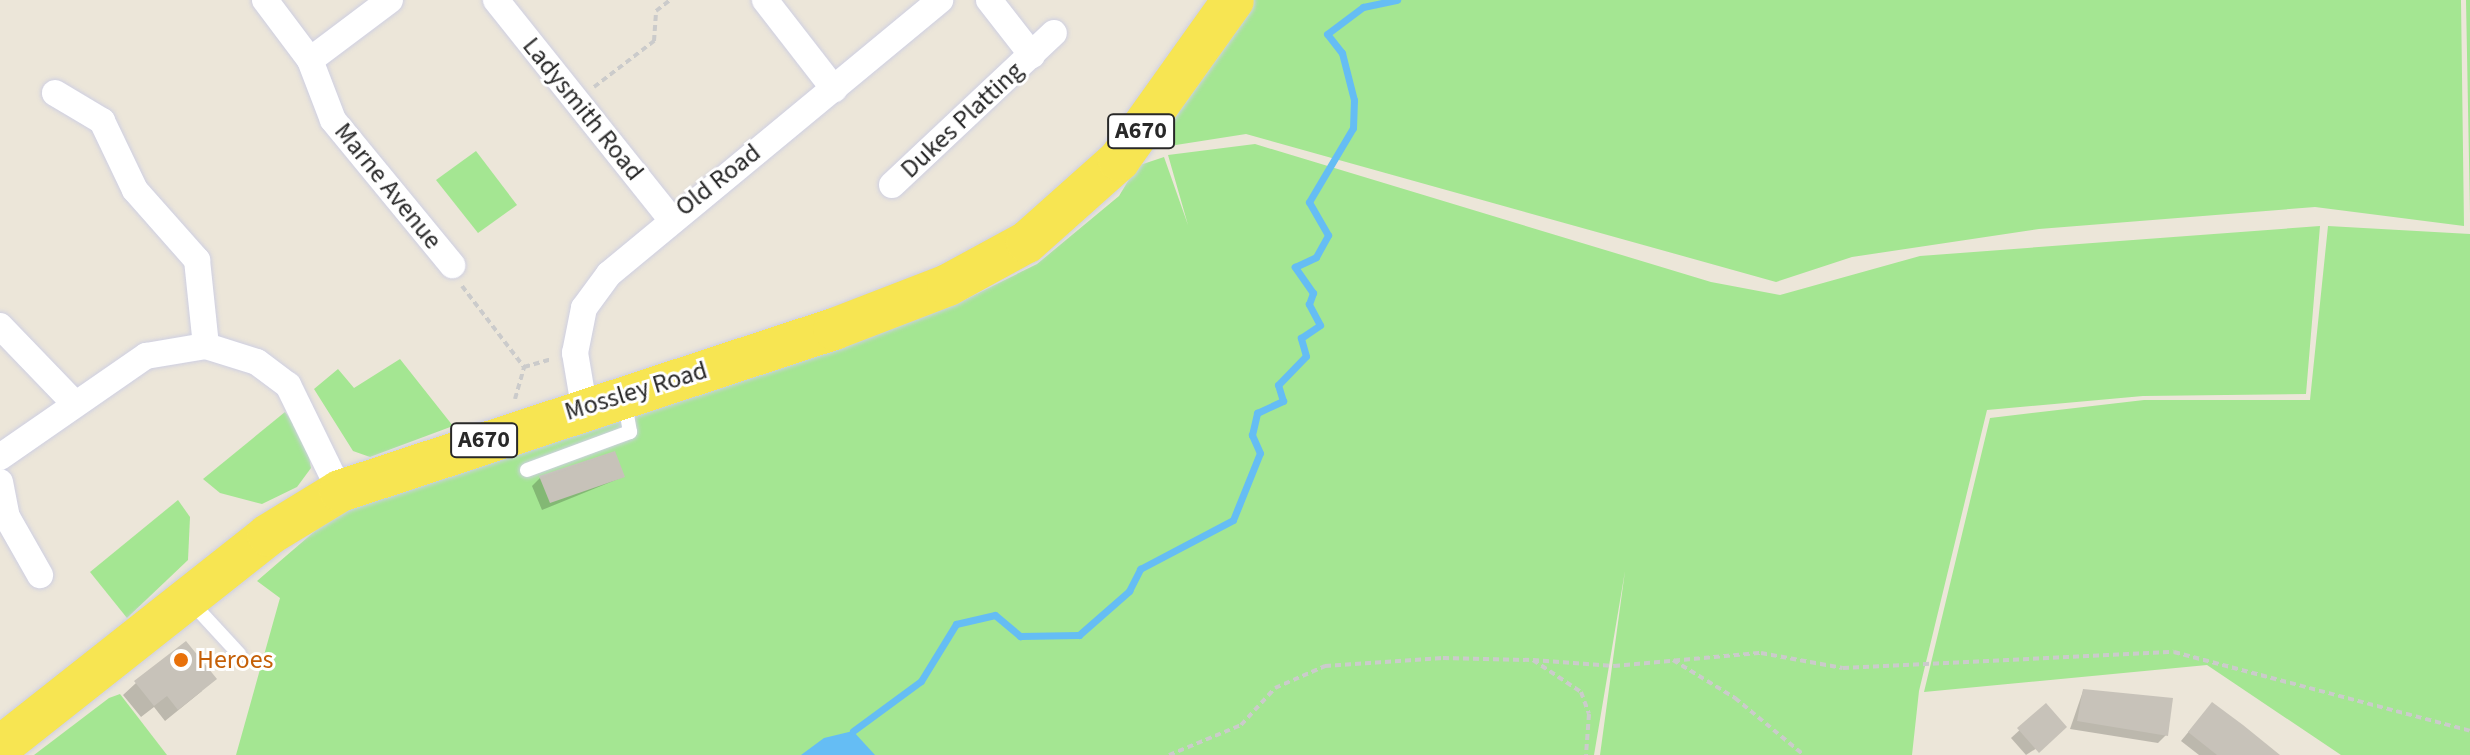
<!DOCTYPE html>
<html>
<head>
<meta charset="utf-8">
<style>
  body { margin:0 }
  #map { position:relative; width:2470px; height:755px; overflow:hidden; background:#ece6d9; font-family:"Source Sans 3",sans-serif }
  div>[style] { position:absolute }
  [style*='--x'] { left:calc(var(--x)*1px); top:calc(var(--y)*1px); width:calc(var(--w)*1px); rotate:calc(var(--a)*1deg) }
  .green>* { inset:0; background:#a4e692 }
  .water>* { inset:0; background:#65bdf4 }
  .shadow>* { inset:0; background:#0003 }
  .stream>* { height:7px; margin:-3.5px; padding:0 3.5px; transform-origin:3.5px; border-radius:3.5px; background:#65bdf4 }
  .building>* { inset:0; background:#c7c2b9 }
  .path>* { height:4px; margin-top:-2px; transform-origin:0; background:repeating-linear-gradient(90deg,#cbcbcb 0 6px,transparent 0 10px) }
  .roads { filter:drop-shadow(0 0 2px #cecfe2) drop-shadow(0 0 2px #cecfe2) }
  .lane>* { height:14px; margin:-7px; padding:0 7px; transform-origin:7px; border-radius:7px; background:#fff }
  .street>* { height:26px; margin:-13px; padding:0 13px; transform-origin:13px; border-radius:13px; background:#fff }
  .primary>* { height:42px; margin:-21px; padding:0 21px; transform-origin:21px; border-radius:21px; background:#f7e552 }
  .dots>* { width:22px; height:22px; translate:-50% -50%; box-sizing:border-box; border:4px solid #fff; border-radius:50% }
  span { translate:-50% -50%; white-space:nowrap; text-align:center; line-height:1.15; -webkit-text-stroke:6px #fff; paint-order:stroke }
  .shield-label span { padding:2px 6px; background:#fff; border:2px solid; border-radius:6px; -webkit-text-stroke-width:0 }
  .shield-label { font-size:24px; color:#282828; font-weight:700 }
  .street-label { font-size:26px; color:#282828 }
  .food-label { font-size:26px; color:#c56008 }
  .left { translate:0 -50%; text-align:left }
</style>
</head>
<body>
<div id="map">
  <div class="green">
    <i style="clip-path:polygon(1245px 0,2461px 0,2464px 226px,2315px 207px,2039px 229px,1852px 257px,1776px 282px,1246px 134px,1144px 150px)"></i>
    <i style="clip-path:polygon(2466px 0,2470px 0,2470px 214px)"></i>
    <i style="clip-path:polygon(1255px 144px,1711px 282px,1780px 295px,1920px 256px,2320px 226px,2306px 394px,2143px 396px,1987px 410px,1919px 691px,1912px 755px,1600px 755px,1625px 571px,1594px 755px,236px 755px,280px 598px,257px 581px,337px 512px,650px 399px,954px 305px,1037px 264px,1119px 196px,1137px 166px,1164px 157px,1188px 225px,1168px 155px)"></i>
    <i style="clip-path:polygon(476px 151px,517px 205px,478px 233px,436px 180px)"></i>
    <i style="clip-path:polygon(2328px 226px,2470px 234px,2470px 755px,2341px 755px,2207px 665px,1924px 692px,1990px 418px,2144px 400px,2310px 400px)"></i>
    <i style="clip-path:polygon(400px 359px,453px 426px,370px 457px,353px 451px,314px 389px,338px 369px,354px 388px)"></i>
    <i style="clip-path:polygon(285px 412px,306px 440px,311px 468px,297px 487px,262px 504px,220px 493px,203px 479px)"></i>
    <i style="clip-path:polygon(178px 500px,190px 517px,188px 560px,127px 618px,90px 572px)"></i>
    <i style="clip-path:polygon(120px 694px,167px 755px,34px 755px,109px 698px)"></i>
  </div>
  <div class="water">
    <i style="clip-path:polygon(853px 731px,875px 755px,801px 755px,824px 738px)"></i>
  </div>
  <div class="shadow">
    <i style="clip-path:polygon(623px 477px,542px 510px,532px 486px,540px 478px)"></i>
    <i style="clip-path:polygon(136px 683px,202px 691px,165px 721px,154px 707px,141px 717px,123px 695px)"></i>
    <i style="clip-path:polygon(2083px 691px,2166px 735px,2158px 743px,2070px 729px)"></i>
    <i style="clip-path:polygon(2046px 706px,2057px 735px,2026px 755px,2011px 738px)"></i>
    <i style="clip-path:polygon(2204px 713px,2276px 755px,2199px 755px,2181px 741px)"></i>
  </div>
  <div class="stream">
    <i style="--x:853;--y:731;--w:84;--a:-36.3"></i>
    <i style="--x:921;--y:681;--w:67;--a:-58.4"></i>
    <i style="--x:956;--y:624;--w:40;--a:-13"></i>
    <i style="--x:995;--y:615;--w:33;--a:40"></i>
    <i style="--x:1020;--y:636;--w:59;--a:-1"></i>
    <i style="--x:1079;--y:635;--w:67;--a:-41.3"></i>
    <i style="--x:1129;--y:591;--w:25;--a:-63"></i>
    <i style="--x:1140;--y:569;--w:105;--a:-27.8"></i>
    <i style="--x:1233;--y:520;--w:72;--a:-68.1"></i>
    <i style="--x:1260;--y:453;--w:20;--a:-114"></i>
    <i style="--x:1252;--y:435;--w:23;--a:-77"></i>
    <i style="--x:1257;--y:413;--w:29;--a:-25"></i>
    <i style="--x:1283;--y:401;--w:17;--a:-107"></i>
    <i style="--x:1278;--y:385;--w:40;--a:-46"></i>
    <i style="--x:1306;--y:356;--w:19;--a:-106"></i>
    <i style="--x:1301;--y:338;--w:23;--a:-34"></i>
    <i style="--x:1320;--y:325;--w:24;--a:-118"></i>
    <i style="--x:1309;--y:304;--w:12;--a:-70"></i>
    <i style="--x:1313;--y:293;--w:32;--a:-125"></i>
    <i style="--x:1295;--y:267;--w:23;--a:-25"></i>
    <i style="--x:1316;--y:257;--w:25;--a:-61"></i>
    <i style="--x:1328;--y:235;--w:38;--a:-120"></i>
    <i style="--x:1309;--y:202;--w:86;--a:-59.3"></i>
    <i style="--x:1353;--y:128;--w:28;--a:-88"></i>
    <i style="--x:1354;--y:100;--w:49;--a:-104.3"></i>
    <i style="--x:1342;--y:53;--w:24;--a:-128"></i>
    <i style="--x:1327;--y:34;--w:45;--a:-36.9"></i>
    <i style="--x:1363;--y:7;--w:35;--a:-12"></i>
  </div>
  <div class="building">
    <i style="clip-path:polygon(615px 451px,625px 477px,550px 503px,539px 476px)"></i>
    <i style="clip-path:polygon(186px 641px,217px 679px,178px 710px,167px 696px,154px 706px,134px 681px)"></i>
    <i style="clip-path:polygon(2083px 689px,2173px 698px,2168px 736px,2077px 721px)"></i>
    <i style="clip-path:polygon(2212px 702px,2243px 725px,2280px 755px,2217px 755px,2188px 732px)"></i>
    <i style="clip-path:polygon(2046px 703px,2067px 727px,2039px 753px,2017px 728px)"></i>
  </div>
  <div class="path">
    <i style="--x:594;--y:87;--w:76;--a:-37.5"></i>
    <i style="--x:654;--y:41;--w:30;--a:-86"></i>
    <i style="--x:656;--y:11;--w:18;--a:-38"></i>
    <i style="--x:462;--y:286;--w:102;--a:52.6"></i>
    <i style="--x:524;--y:367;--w:29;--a:-16"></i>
    <i style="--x:515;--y:399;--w:33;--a:-74"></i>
    <i style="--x:1533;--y:660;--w:81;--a:4.2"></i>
    <i style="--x:1614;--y:666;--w:148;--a:-5.1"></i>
    <i style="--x:1761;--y:653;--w:83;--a:10.4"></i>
    <i style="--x:1843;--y:668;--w:331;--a:-2.8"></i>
    <i style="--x:2174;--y:652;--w:306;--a:14.9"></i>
    <i style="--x:1673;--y:660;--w:73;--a:31.5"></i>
    <i style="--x:1735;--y:698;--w:89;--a:39.6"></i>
    <i style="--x:1169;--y:755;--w:78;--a:-22.6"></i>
    <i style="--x:1241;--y:725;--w:50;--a:-47.4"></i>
    <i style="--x:1275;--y:688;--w:55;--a:-23.7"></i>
    <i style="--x:1325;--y:666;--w:118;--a:-3.9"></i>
    <i style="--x:1443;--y:658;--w:90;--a:1.3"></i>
    <i style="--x:1533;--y:660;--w:58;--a:33.7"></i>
    <i style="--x:1581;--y:692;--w:23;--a:70"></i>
    <i style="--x:1589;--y:714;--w:41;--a:94.2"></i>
  </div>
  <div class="roads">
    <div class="lane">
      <i style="--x:527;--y:470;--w:110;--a:-20.3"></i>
      <i style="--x:630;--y:432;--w:29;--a:-100"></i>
      <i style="--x:191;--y:602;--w:71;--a:47.3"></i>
    </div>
    <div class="street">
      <i style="--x:265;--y:0;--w:75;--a:53.1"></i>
      <i style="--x:390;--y:0;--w:100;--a:143.1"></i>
      <i style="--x:310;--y:60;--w:64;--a:69"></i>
      <i style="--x:333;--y:120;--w:188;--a:50.6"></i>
      <i style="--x:496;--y:0;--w:279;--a:51.4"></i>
      <i style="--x:765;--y:0;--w:113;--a:52.2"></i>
      <i style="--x:989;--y:0;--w:70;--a:52"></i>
      <i style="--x:55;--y:93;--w:55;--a:30.8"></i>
      <i style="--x:102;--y:121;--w:76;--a:64.4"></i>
      <i style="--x:135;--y:190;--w:94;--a:48.5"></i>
      <i style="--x:197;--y:260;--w:86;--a:84"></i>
      <i style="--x:206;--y:346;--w:53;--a:17.4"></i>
      <i style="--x:257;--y:362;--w:39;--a:37"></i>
      <i style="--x:288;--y:385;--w:118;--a:63.9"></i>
      <i style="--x:892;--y:185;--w:222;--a:-43.2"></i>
      <i style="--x:0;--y:326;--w:108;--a:46.1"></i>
      <i style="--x:584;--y:406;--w:54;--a:-99.6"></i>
      <i style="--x:575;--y:353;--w:46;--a:-78.7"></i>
      <i style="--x:584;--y:308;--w:42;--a:-53.7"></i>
      <i style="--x:609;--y:274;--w:430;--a:-39.6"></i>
      <i style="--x:0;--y:457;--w:178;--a:-34.7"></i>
      <i style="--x:146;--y:356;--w:61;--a:-9.5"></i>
      <i style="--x:0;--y:482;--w:36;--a:79"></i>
      <i style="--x:7;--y:517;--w:67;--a:60.4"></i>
    </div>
    <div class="primary">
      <i style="--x:0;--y:747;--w:342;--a:-38.3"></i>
      <i style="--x:268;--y:535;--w:84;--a:-31.4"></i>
      <i style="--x:340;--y:491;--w:520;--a:-18.16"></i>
      <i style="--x:834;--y:329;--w:122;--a:-21.1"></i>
      <i style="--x:948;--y:285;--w:90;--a:-28.6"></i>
      <i style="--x:1027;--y:242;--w:123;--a:-41.7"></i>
      <i style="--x:1119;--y:160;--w:196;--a:-54.5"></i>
    </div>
  </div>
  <div class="dots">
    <i style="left:181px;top:660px;background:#e8710a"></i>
  </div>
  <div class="shield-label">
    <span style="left:1141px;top:131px">A670</span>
    <span style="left:484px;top:440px">A670</span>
  </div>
  <div class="street-label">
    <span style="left:583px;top:109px;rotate:51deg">Ladysmith Road</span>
    <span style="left:962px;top:120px;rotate:-43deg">Dukes Platting</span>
    <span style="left:718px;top:180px;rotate:-38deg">Old Road</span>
    <span style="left:388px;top:186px;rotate:51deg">Marne Avenue</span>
    <span style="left:636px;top:391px;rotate:-17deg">Mossley Road</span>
  </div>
  <div class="food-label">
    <span class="left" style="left:197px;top:660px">Heroes</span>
  </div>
</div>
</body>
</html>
